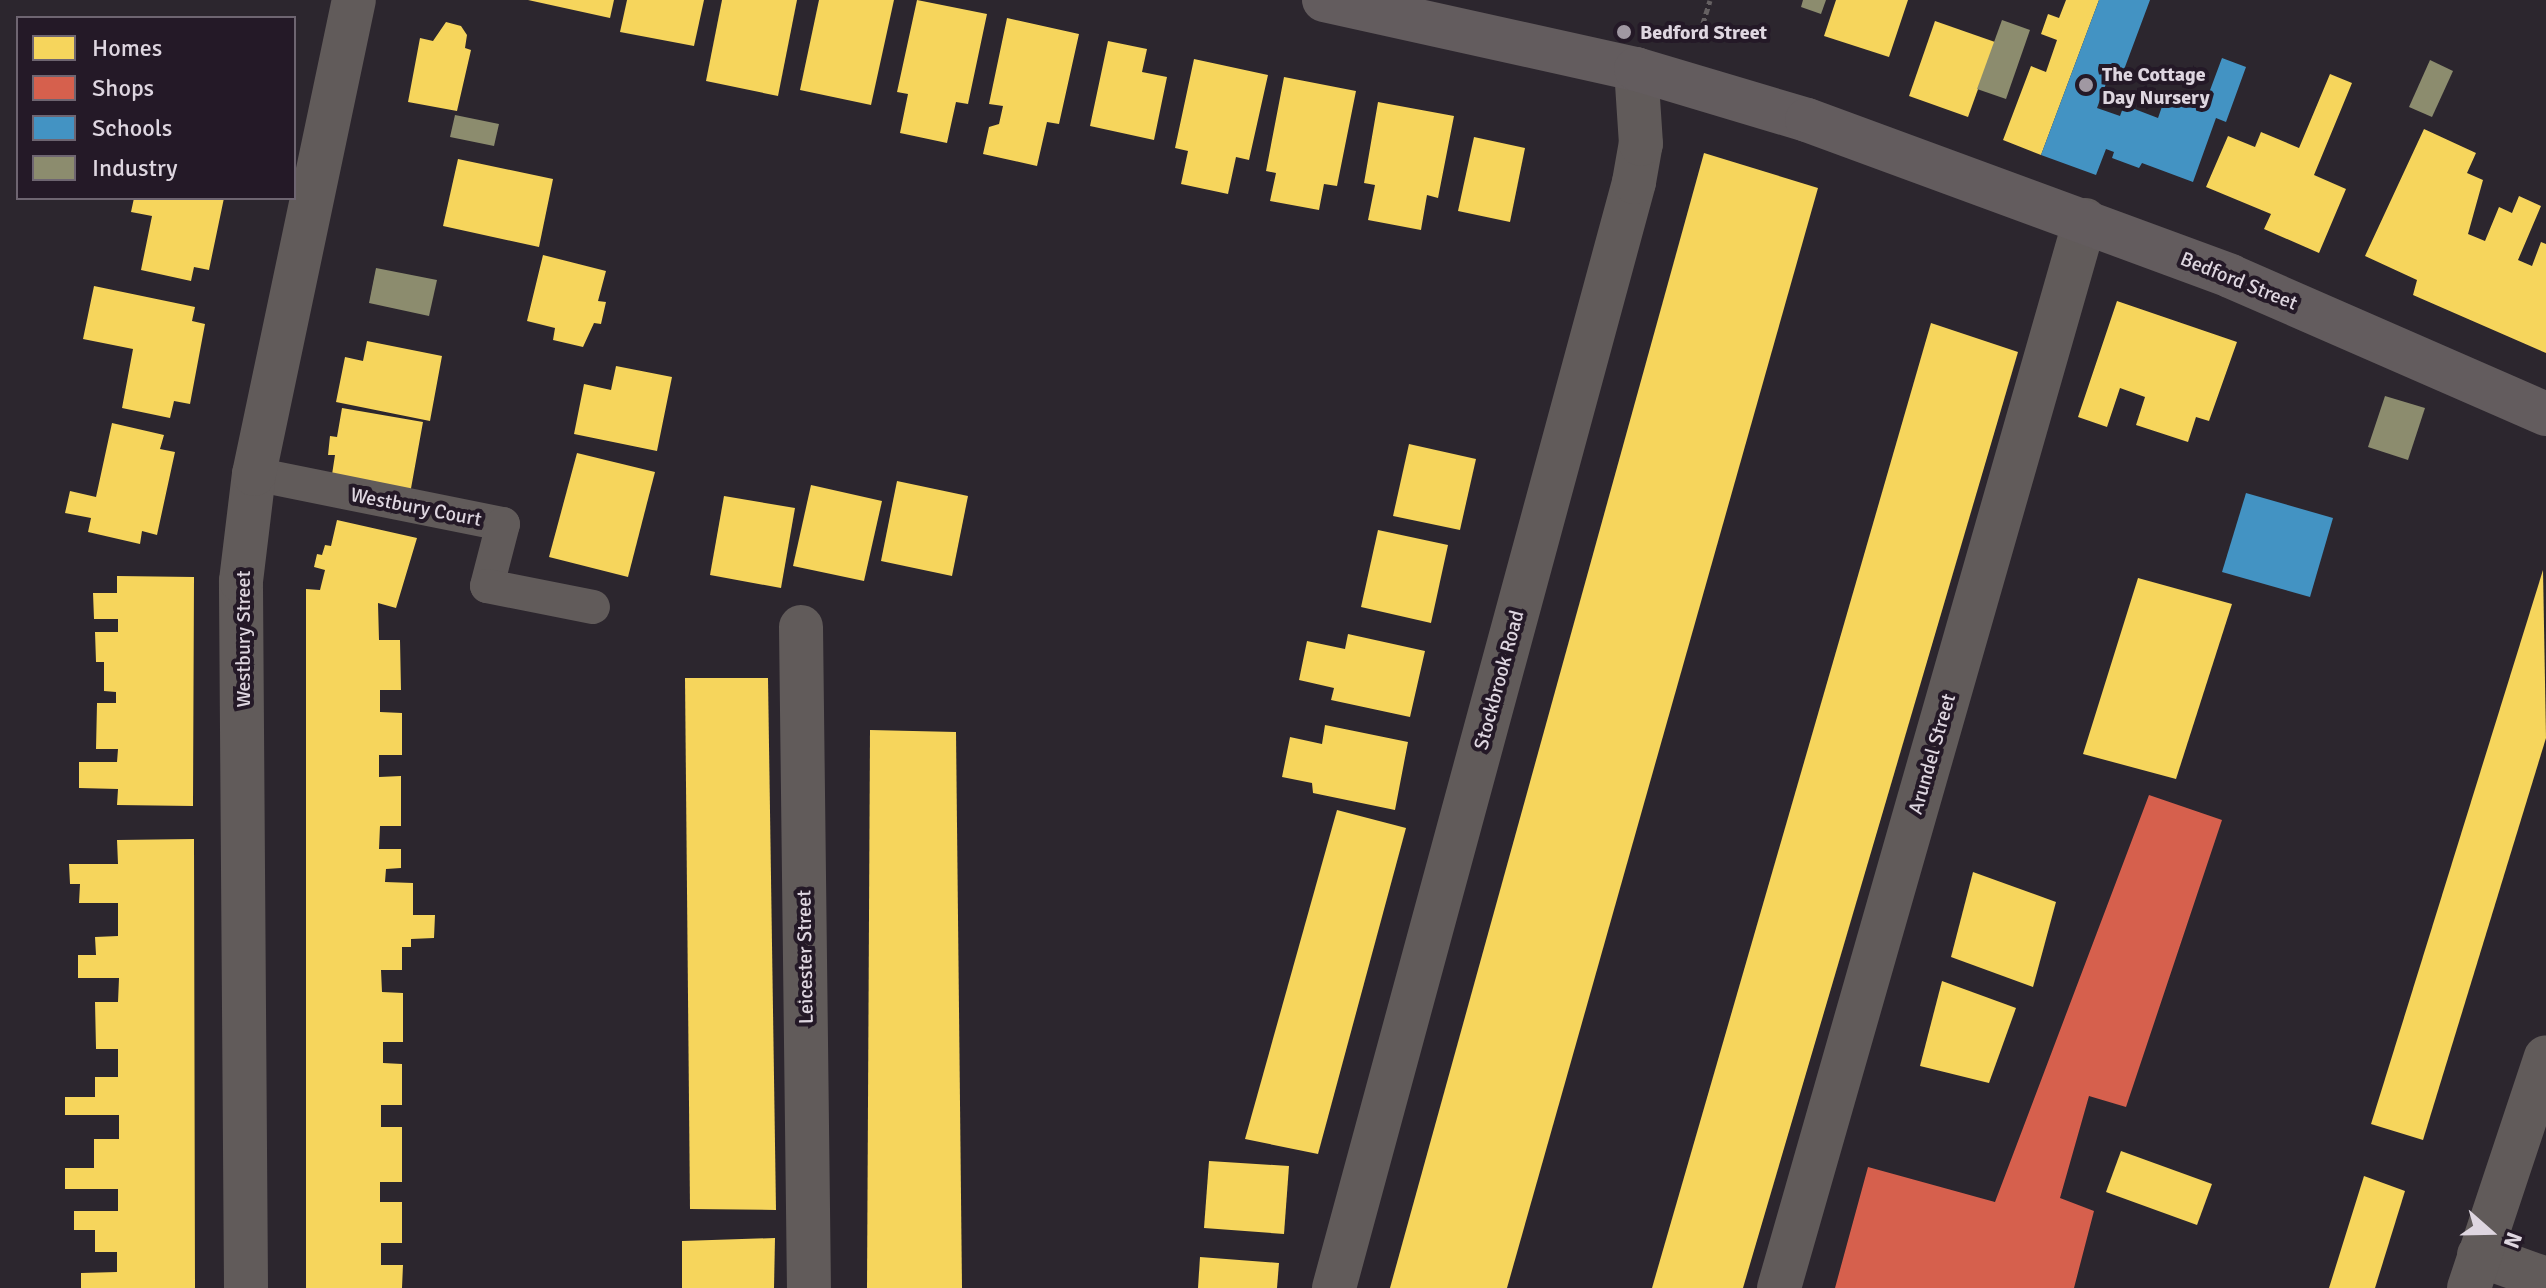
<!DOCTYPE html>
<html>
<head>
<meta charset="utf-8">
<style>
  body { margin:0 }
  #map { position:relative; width:2546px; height:1288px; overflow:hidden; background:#2c262e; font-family:Signika,sans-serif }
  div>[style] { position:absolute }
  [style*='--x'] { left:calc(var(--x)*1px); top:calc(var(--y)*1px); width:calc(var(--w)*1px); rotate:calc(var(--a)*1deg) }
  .homes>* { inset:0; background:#f6d55c }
  .shops>* { inset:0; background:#d6604d }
  .schools>* { inset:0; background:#4393c3 }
  .industry>* { inset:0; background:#8c8c6e }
  .path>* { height:5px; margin-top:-2.5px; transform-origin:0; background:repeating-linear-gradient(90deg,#656062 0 6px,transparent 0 10px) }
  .lane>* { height:34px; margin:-17px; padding:0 17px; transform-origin:17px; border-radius:17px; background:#615b5a }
  .street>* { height:44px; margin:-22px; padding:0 22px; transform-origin:22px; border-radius:22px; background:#615b5a }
  .secondary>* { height:44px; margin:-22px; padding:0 22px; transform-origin:22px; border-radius:22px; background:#635c5e }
  .dots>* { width:22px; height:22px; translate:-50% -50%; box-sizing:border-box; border:4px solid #241927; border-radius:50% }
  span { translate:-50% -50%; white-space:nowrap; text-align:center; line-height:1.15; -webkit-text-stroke:8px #241927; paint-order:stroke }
  .poi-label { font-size:20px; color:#ded6e0; font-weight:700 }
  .left { translate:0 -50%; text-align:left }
  .street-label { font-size:20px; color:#ded6e0 }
  .legend { position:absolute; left:16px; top:16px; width:280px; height:184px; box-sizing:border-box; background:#241927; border:2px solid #6e6571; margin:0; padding:10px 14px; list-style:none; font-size:24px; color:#ded6e0 }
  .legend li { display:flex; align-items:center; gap:16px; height:40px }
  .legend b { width:40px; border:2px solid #6e6571 }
  .north { position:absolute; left:2450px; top:1192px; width:80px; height:80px; -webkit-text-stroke:6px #241927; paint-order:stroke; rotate:110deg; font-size:22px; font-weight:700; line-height:32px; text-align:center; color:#ded6e0 }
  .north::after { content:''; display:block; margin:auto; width:28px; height:36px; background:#ded6e0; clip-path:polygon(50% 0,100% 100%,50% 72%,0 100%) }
</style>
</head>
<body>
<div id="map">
  <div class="homes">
    <i style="clip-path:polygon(528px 0,614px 0,610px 18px)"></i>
    <i style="clip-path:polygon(627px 0,704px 0,694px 46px,620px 32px)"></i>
    <i style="clip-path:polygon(722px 0,797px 0,778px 96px,706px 81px)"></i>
    <i style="clip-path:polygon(819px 0,894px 0,871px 105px,800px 90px)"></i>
    <i style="clip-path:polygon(917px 0,987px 14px,968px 104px,956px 102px,947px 143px,900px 133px,908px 94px,897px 92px)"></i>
    <i style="clip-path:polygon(1836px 0,1908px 0,1889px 57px,1824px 36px)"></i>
    <i style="clip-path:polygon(2066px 0,2099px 0,2041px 155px,2003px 140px,2031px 66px,2046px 72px,2057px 40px,2041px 34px,2048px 14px,2059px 18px)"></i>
    <i style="clip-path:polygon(1007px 18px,1079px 34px,1059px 124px,1047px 122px,1037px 166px,983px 154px,989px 127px,999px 124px,1003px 106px,989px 104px)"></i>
    <i style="clip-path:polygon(1935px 21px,1995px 42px,1968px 117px,1909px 96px)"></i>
    <i style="clip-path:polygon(446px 22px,461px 26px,467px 35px,465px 48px,471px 50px,457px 111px,408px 102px,420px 38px,433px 41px)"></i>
    <i style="clip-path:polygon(1108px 41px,1147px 49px,1142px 72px,1167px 77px,1154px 140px,1090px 126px)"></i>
    <i style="clip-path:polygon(1194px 59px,1268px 75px,1249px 160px,1236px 157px,1228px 194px,1181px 184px,1188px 151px,1175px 148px)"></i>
    <i style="clip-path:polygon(2330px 74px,2352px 83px,2314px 175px,2346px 189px,2319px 253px,2264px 229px,2271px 214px,2206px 187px,2228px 136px,2255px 147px,2261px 132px,2299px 148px)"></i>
    <i style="clip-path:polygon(1284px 77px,1356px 91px,1337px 186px,1324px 184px,1319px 210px,1270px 201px,1276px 173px,1266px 171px)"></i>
    <i style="clip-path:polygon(1378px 102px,1454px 116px,1438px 198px,1427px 195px,1421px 230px,1368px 220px,1375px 185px,1364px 183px)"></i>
    <i style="clip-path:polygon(2424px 129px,2476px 153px,2467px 173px,2483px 180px,2468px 234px,2485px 241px,2499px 207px,2512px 213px,2519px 196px,2541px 206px,2518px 260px,2532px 266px,2541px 242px,2546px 244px,2546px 353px,2413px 295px,2417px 280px,2365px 256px)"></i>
    <i style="clip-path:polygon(1474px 137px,1525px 148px,1510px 222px,1458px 211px)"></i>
    <i style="clip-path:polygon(1704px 153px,1818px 188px,1507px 1288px,1390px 1288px)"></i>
    <i style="clip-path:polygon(458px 159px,553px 179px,539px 247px,443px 226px)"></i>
    <i style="clip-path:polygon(134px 198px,224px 198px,209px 270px,194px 267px,191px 281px,141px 270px,152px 216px,131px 212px)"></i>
    <i style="clip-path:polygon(543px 255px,606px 271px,598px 301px,606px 302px,601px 324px,594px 323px,583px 347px,553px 340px,555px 328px,527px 321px)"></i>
    <i style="clip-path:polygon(94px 286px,195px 307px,192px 321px,205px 324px,190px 404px,174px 401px,170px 418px,122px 408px,133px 349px,83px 339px)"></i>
    <i style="clip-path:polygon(2117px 301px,2237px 342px,2209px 421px,2196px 417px,2188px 442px,2136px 425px,2145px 397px,2120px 388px,2107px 427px,2078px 417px)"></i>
    <i style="clip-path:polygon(1931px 323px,2018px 352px,1743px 1288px,1652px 1288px)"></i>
    <i style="clip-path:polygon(367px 341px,442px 356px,430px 421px,336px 402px,345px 357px,363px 361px)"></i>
    <i style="clip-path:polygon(616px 366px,672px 377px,657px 451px,574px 434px,584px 384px,611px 390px)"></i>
    <i style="clip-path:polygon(342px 408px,423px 422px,410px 494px,331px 481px,335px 455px,328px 455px,330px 436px,337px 437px)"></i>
    <i style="clip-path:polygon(112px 423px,164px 435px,160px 449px,175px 452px,157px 535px,142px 531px,140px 544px,88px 532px,91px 518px,65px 513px,70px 491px,96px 497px)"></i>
    <i style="clip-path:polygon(1409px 444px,1476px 459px,1460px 530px,1393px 516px)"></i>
    <i style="clip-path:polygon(577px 453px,655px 472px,628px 577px,549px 557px)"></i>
    <i style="clip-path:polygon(897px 481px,968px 496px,952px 576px,881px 561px)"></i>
    <i style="clip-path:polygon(811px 485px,882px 501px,864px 581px,793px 566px)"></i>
    <i style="clip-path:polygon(724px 496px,795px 508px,781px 588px,710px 575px)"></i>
    <i style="clip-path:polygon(337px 520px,417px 538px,396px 608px,378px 603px,379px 640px,400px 640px,401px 690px,380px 690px,380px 712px,402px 713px,402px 755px,379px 755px,379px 777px,401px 776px,401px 826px,380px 826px,379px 849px,401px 849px,401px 868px,386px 869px,385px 882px,413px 883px,413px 915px,435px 915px,434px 938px,411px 939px,411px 947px,402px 947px,402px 970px,381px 970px,382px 992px,403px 993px,403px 1042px,383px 1042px,383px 1063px,402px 1064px,402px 1105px,381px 1105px,381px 1127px,402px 1127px,402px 1182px,380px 1182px,380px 1202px,402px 1202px,402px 1243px,381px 1243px,381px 1265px,403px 1265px,402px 1288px,306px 1288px,306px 589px,320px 590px,325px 570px,314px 567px,317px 554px,322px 555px,325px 545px,331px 546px)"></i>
    <i style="clip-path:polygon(1378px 530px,1448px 545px,1431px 623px,1361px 607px)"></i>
    <i style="clip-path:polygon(2543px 570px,2546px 738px,2423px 1140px,2371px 1124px)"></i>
    <i style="clip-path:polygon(117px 576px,194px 577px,193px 806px,117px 805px,118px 789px,79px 788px,79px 762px,117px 762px,118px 749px,96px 749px,97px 703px,116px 703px,116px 692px,104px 691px,104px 662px,96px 662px,95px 632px,118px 632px,118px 619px,94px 619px,93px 593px,117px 593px)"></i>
    <i style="clip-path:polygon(2138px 578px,2232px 604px,2176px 779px,2083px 754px)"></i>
    <i style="clip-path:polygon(1348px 634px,1425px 651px,1410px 717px,1331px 700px,1334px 688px,1299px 680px,1307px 641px,1345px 649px)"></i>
    <i style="clip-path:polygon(685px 678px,768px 678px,776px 1210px,690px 1209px)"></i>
    <i style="clip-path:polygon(1325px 725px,1408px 742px,1395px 810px,1313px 793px,1312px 783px,1282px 777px,1290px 737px,1322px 744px)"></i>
    <i style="clip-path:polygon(870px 730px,956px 732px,962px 1288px,867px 1288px)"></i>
    <i style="clip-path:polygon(1337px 810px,1406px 828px,1318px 1154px,1245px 1139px)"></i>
    <i style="clip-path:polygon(194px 839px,195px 1288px,81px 1288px,81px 1273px,117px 1272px,117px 1252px,95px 1252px,95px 1230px,74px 1230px,74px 1211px,118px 1211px,118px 1189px,65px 1189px,65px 1168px,94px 1168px,94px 1139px,119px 1139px,119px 1115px,65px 1115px,65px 1097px,95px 1097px,95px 1077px,118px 1077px,118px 1049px,96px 1049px,95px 1002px,118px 1002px,119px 978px,78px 978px,78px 955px,96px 955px,95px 937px,118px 936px,118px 903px,79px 903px,80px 884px,70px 884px,69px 864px,118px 864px,117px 840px)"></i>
    <i style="clip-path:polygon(1973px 872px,2056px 902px,2033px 987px,1951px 957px)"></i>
    <i style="clip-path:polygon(1942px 981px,2016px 1008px,1989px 1083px,1920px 1066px)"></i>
    <i style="clip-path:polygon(2121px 1151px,2212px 1184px,2197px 1225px,2106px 1192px)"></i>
    <i style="clip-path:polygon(1209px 1161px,1289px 1166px,1284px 1234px,1204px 1228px)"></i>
    <i style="clip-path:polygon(2364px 1176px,2405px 1191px,2375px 1288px,2329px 1288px)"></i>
    <i style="clip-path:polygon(775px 1238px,774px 1288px,682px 1288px,682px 1241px)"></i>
    <i style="clip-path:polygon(1200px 1257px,1279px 1263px,1277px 1288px,1198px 1288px)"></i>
  </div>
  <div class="shops">
    <i style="clip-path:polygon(2149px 795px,2222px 820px,2126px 1107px,2089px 1096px,2060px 1198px,2094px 1211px,2074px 1288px,1835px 1288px,1868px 1167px,1995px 1202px)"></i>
  </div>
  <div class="schools">
    <i style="clip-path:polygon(2099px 0,2150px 0,2122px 75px,2111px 70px,2097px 108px,2120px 116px,2124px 105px,2158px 118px,2166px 95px,2203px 109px,2222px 58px,2246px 67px,2226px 122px,2216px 118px,2193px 182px,2142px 163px,2139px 168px,2112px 158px,2114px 152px,2106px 149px,2096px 175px,2041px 155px)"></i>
    <i style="clip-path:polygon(2246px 493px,2333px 518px,2310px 597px,2222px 572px)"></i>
  </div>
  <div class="industry">
    <i style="clip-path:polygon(1803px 0,1826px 0,1821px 14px,1801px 7px)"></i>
    <i style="clip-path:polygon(2002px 20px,2030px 30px,2006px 99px,1977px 89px)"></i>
    <i style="clip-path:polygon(2430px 60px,2453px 71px,2432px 117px,2409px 107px)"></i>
    <i style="clip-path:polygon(455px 115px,499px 124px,494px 146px,450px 137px)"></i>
    <i style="clip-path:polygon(376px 268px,437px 280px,429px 316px,369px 303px)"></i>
    <i style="clip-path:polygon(2385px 396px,2425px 408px,2408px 460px,2368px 447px)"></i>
  </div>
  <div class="path">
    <i style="--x:1700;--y:33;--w:34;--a:-73"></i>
  </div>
  <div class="lane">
    <i style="--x:254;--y:474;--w:254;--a:11.4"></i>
    <i style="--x:503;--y:524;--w:64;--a:104.5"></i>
    <i style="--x:487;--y:586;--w:108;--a:11.2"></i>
  </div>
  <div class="street">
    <i style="--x:801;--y:627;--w:661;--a:89.31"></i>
    <i style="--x:2479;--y:1255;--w:71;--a:19.7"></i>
    <i style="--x:246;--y:1288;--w:707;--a:-90.41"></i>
    <i style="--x:241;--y:581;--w:108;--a:-83.1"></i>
    <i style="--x:254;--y:474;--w:484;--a:-78.1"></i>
    <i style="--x:1334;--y:1288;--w:1146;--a:-74.82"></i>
    <i style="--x:1634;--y:182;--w:39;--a:-80"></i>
    <i style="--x:1641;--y:144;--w:75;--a:-93.8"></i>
    <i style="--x:1779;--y:1288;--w:1111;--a:-74.01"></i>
    <i style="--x:2469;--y:1288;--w:243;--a:-71.6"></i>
  </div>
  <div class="secondary">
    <i style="--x:1324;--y:0;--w:320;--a:12.5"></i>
    <i style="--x:1636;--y:69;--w:178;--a:16.6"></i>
    <i style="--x:1807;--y:120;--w:451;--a:20.2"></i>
    <i style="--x:2230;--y:276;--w:345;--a:23.6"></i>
  </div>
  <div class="dots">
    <i style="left:1624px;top:32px;background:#a098a2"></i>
    <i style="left:2086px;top:85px;background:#a098a2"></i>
  </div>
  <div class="poi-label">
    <span class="left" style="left:1640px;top:32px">Bedford Street</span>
    <span class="left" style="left:2102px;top:86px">The Cottage<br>Day Nursery</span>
  </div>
  <div class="street-label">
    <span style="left:2239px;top:281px;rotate:22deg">Bedford Street</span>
    <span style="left:416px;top:507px;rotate:11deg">Westbury Court</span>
    <span style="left:243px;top:639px;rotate:-90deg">Westbury Street</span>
    <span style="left:1499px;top:680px;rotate:-75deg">Stockbrook Road</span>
    <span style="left:1932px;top:754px;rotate:-74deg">Arundel Street</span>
    <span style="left:805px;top:957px;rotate:-91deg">Leicester Street</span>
  </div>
  <ul class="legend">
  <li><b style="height:22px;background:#f6d55c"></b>Homes</li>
  <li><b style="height:22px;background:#d6604d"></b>Shops</li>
  <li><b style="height:22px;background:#4393c3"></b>Schools</li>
  <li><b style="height:22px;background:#8c8c6e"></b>Industry</li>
  </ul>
  <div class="north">N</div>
</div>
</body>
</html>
